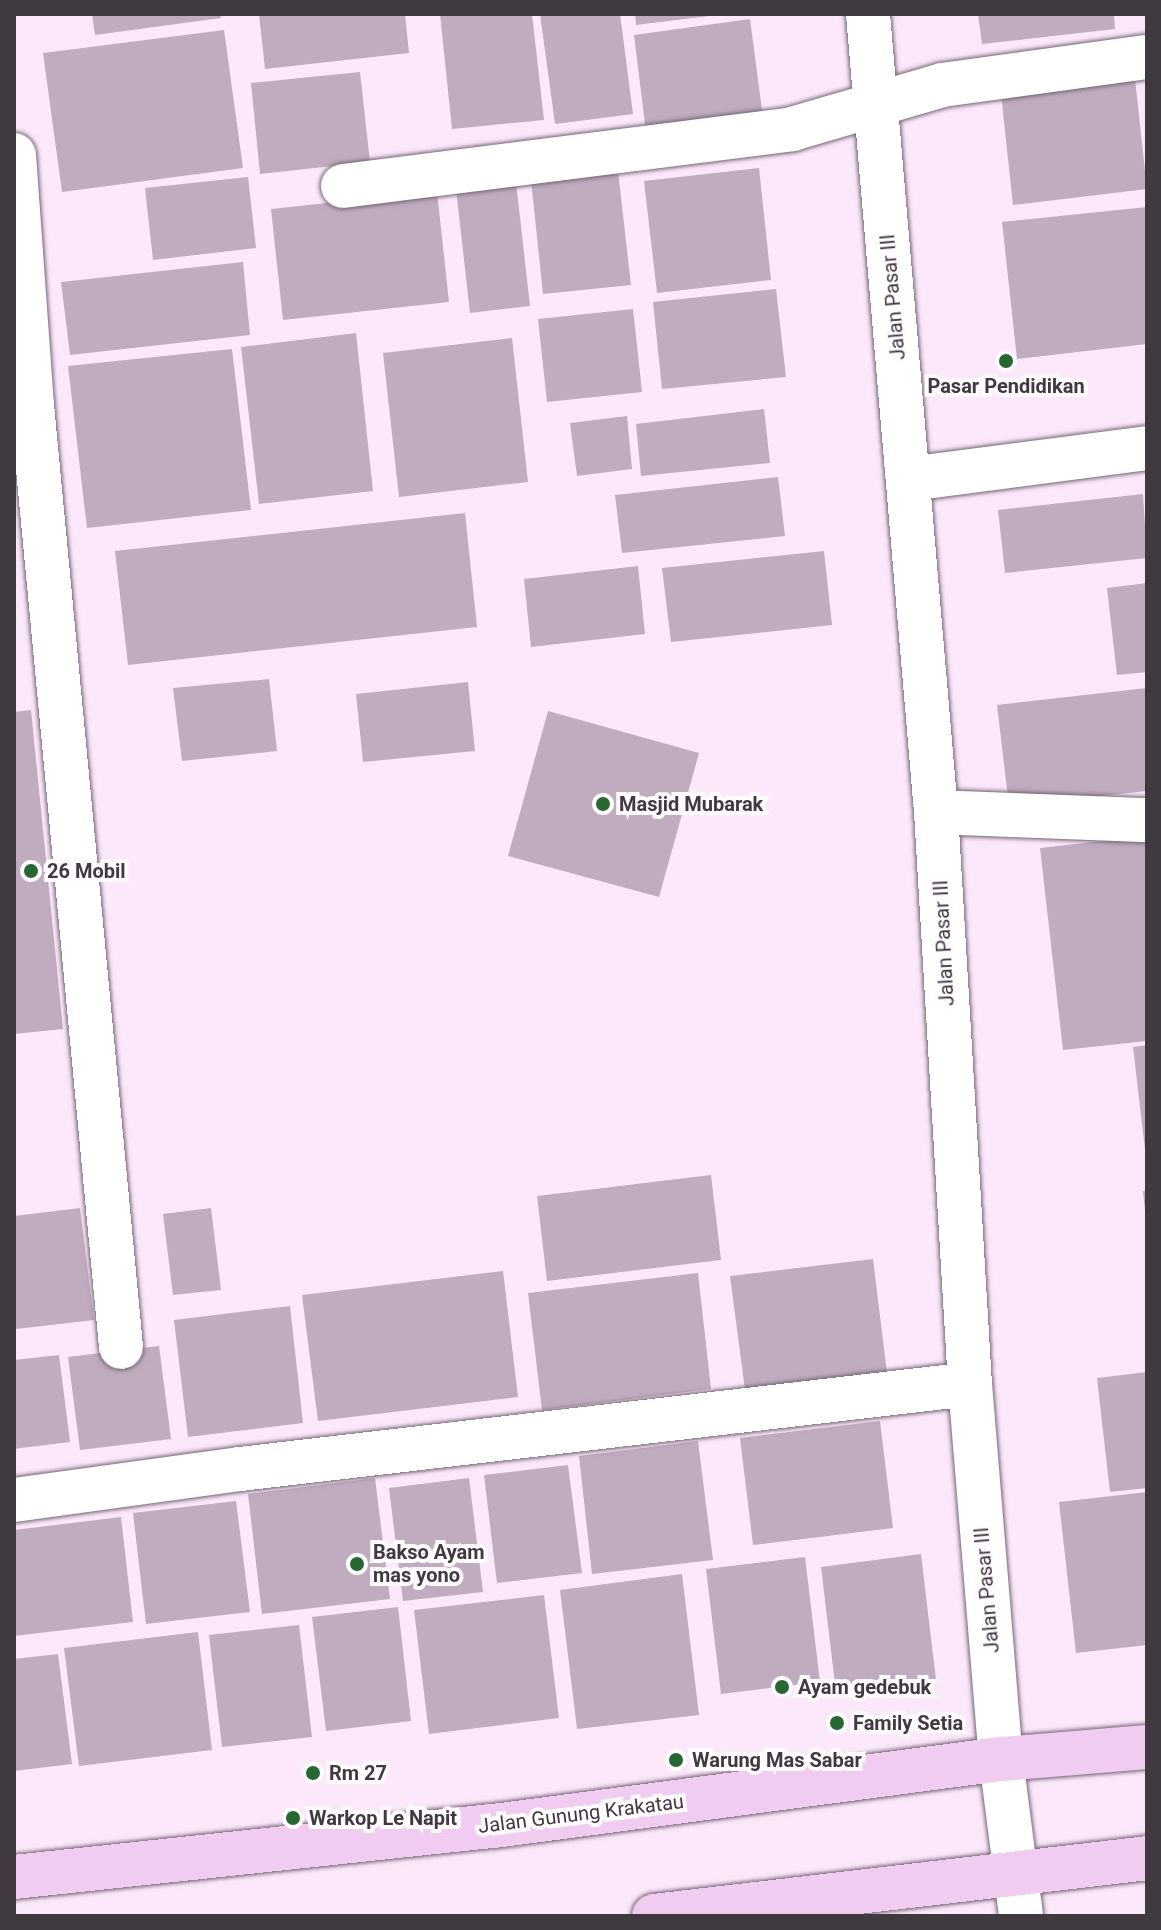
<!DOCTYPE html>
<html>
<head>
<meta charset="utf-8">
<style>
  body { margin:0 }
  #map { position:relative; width:1161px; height:1930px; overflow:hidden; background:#fce8fb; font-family:Roboto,sans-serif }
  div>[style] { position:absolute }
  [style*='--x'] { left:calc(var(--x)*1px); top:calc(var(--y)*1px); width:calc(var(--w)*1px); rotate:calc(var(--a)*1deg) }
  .building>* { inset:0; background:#bfadbf }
  .roads { filter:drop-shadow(0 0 2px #766576) drop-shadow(0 0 2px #766576) }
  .minor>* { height:44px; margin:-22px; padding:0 22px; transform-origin:22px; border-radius:22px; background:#fff }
  .major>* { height:44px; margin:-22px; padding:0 22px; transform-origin:22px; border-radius:22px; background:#f1ccf1 }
  .dots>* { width:22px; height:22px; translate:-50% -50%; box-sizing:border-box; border:4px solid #fffbff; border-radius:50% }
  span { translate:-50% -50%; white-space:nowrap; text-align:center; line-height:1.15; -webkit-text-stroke:8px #fffbff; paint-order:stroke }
  .street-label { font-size:20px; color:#403940 }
  .poi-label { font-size:20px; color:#403940; font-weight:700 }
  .left { translate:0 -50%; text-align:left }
  .frame { position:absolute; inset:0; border:16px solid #403940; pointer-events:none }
</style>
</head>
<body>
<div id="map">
  <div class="building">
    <i style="clip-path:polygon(92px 14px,220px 14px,221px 18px,95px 35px)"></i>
    <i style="clip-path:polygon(259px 14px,405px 14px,409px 53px,265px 69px)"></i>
    <i style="clip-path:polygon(440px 14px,532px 14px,544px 120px,452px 129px)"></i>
    <i style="clip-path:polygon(540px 14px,620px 14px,633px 114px,555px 124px)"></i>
    <i style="clip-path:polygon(635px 14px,708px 14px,709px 16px,636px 25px)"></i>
    <i style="clip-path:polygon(978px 14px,1114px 14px,1115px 29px,982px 44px)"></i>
    <i style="clip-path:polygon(750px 19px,763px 118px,646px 132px,634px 35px)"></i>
    <i style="clip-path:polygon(224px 30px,243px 168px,62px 192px,43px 53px)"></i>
    <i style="clip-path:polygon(360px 72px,370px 162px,260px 174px,251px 83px)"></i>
    <i style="clip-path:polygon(1135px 79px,1147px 189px,1013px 205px,1001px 94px)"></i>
    <i style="clip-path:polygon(759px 168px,771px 280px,657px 293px,644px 181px)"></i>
    <i style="clip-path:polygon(618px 171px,631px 285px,543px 294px,531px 180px)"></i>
    <i style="clip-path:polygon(248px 177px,256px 248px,153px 260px,145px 188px)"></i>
    <i style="clip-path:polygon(516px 182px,530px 306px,470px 313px,456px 189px)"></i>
    <i style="clip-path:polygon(437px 191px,449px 302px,283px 320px,271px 209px)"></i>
    <i style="clip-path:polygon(1147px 207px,1147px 344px,1017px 359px,1002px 222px)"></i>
    <i style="clip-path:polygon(243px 262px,250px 335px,70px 355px,61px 282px)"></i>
    <i style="clip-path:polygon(776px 289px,786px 377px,662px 389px,653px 302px)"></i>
    <i style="clip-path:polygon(633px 309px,642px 392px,547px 402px,538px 319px)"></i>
    <i style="clip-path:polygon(356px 333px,373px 491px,259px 504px,241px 347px)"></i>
    <i style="clip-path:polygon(512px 338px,528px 482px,399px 497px,383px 353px)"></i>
    <i style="clip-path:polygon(232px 349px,251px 510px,87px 528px,68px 366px)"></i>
    <i style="clip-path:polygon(764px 409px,770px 463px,641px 476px,636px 424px)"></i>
    <i style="clip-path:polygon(627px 416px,632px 469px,577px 476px,570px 423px)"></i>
    <i style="clip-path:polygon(778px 477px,785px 536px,622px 553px,615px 495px)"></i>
    <i style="clip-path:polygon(1143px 494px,1147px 558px,1005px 573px,998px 510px)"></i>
    <i style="clip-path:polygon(465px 513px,477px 627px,128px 665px,115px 551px)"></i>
    <i style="clip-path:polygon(824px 551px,832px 625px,671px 642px,662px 568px)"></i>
    <i style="clip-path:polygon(638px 566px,645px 634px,531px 647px,524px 579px)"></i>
    <i style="clip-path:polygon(1147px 583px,1147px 672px,1117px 675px,1107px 588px)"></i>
    <i style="clip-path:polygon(269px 679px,277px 751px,182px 761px,173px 688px)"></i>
    <i style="clip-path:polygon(468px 682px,475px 751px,363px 762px,356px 694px)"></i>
    <i style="clip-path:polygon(1147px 688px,1147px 791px,1009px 806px,997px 705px)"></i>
    <i style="clip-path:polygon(31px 710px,63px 1029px,14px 1034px,14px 712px)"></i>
    <i style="clip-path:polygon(548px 711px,699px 753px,659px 897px,508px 856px)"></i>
    <i style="clip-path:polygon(1147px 836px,1147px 1041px,1063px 1050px,1040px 848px)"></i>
    <i style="clip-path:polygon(1147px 1045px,1147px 1150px,1145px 1150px,1133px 1047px)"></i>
    <i style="clip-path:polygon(711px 1175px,721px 1260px,547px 1281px,537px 1196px)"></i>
    <i style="clip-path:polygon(1147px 1190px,1147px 1211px,1145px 1211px,1143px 1191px)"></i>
    <i style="clip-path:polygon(80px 1208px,94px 1320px,16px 1329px,14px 1216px)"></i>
    <i style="clip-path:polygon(211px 1208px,221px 1290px,173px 1295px,163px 1214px)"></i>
    <i style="clip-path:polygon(873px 1259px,887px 1373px,745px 1390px,730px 1276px)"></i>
    <i style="clip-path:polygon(503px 1271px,518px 1397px,318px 1421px,302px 1295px)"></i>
    <i style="clip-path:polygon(698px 1273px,711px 1389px,542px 1410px,528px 1293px)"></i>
    <i style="clip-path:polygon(290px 1306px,303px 1423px,188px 1437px,174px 1320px)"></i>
    <i style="clip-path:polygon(159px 1346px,171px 1439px,80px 1450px,68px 1357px)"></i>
    <i style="clip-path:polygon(59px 1355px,70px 1442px,14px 1449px,14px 1360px)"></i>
    <i style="clip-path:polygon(1147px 1372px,1147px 1488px,1110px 1492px,1097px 1378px)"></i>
    <i style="clip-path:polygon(880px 1421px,893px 1528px,753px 1545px,740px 1438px)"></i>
    <i style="clip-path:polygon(698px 1441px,713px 1560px,592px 1574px,579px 1456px)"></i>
    <i style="clip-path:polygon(568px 1465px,582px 1573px,497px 1583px,484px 1475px)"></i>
    <i style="clip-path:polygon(375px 1478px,390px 1599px,262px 1614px,248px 1494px)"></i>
    <i style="clip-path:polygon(469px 1478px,483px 1592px,403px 1601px,389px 1488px)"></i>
    <i style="clip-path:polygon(1147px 1492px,1147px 1645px,1076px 1653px,1059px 1502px)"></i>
    <i style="clip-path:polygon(236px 1501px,250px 1612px,146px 1624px,133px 1513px)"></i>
    <i style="clip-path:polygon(121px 1517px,133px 1622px,14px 1636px,14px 1530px)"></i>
    <i style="clip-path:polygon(921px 1554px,936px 1680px,836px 1692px,821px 1567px)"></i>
    <i style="clip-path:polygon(805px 1557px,820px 1682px,721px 1694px,706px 1569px)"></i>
    <i style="clip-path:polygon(682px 1574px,699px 1715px,577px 1729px,560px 1590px)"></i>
    <i style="clip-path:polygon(544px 1595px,559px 1718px,429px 1734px,414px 1610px)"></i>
    <i style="clip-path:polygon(398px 1607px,411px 1721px,326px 1731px,312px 1617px)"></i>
    <i style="clip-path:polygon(299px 1625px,312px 1737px,222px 1747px,209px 1635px)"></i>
    <i style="clip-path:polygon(198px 1632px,212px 1750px,79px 1766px,64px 1648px)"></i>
    <i style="clip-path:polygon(58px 1654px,72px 1764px,14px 1771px,14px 1659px)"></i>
  </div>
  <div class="roads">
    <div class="minor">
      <i style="--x:868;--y:14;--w:801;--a:85.13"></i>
      <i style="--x:936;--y:812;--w:573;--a:86.6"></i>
      <i style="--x:970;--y:1384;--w:376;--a:85.3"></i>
      <i style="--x:1001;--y:1759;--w:158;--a:82.7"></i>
      <i style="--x:14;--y:155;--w:251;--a:85.9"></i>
      <i style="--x:32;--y:405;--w:946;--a:84.6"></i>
      <i style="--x:343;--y:186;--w:453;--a:-7.2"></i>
      <i style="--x:792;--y:129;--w:156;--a:-16.3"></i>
      <i style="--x:942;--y:85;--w:207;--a:-7.8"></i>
      <i style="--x:909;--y:479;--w:240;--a:-7.4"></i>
      <i style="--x:936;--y:812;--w:211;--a:2.2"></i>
      <i style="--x:14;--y:1500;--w:228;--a:-7.8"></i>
      <i style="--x:240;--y:1469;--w:735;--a:-6.64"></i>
    </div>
    <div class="major">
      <i style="--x:14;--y:1877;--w:483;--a:-6.1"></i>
      <i style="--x:494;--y:1826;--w:511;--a:-7.53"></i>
      <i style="--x:1001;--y:1759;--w:146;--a:-4.7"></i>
      <i style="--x:654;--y:1916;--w:496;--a:-6.7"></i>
    </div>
  </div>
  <div class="dots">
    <i style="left:1006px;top:361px;background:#276731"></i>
    <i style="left:603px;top:804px;background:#276731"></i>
    <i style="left:31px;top:871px;background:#276731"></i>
    <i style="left:357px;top:1564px;background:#276731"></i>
    <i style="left:782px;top:1687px;background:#276731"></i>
    <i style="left:837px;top:1723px;background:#276731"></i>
    <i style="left:676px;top:1760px;background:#276731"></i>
    <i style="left:313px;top:1773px;background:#276731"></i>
    <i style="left:293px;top:1818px;background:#276731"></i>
  </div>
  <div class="street-label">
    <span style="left:893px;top:297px;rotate:-95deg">Jalan Pasar III</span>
    <span style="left:944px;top:943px;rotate:-93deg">Jalan Pasar III</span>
    <span style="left:987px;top:1590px;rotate:-95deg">Jalan Pasar III</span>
    <span style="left:581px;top:1814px;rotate:-7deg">Jalan Gunung Krakatau</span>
  </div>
  <div class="poi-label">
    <span style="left:1006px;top:386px">Pasar Pendidikan</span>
    <span class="left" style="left:619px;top:804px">Masjid Mubarak</span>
    <span class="left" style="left:47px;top:871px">26 Mobil</span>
    <span class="left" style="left:373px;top:1564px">Bakso Ayam<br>mas yono</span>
    <span class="left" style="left:798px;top:1687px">Ayam gedebuk</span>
    <span class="left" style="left:853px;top:1723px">Family Setia</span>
    <span class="left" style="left:692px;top:1760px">Warung Mas Sabar</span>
    <span class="left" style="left:329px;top:1773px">Rm 27</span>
    <span class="left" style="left:309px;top:1818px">Warkop Le Napit</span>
  </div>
  <div class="frame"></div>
</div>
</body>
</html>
